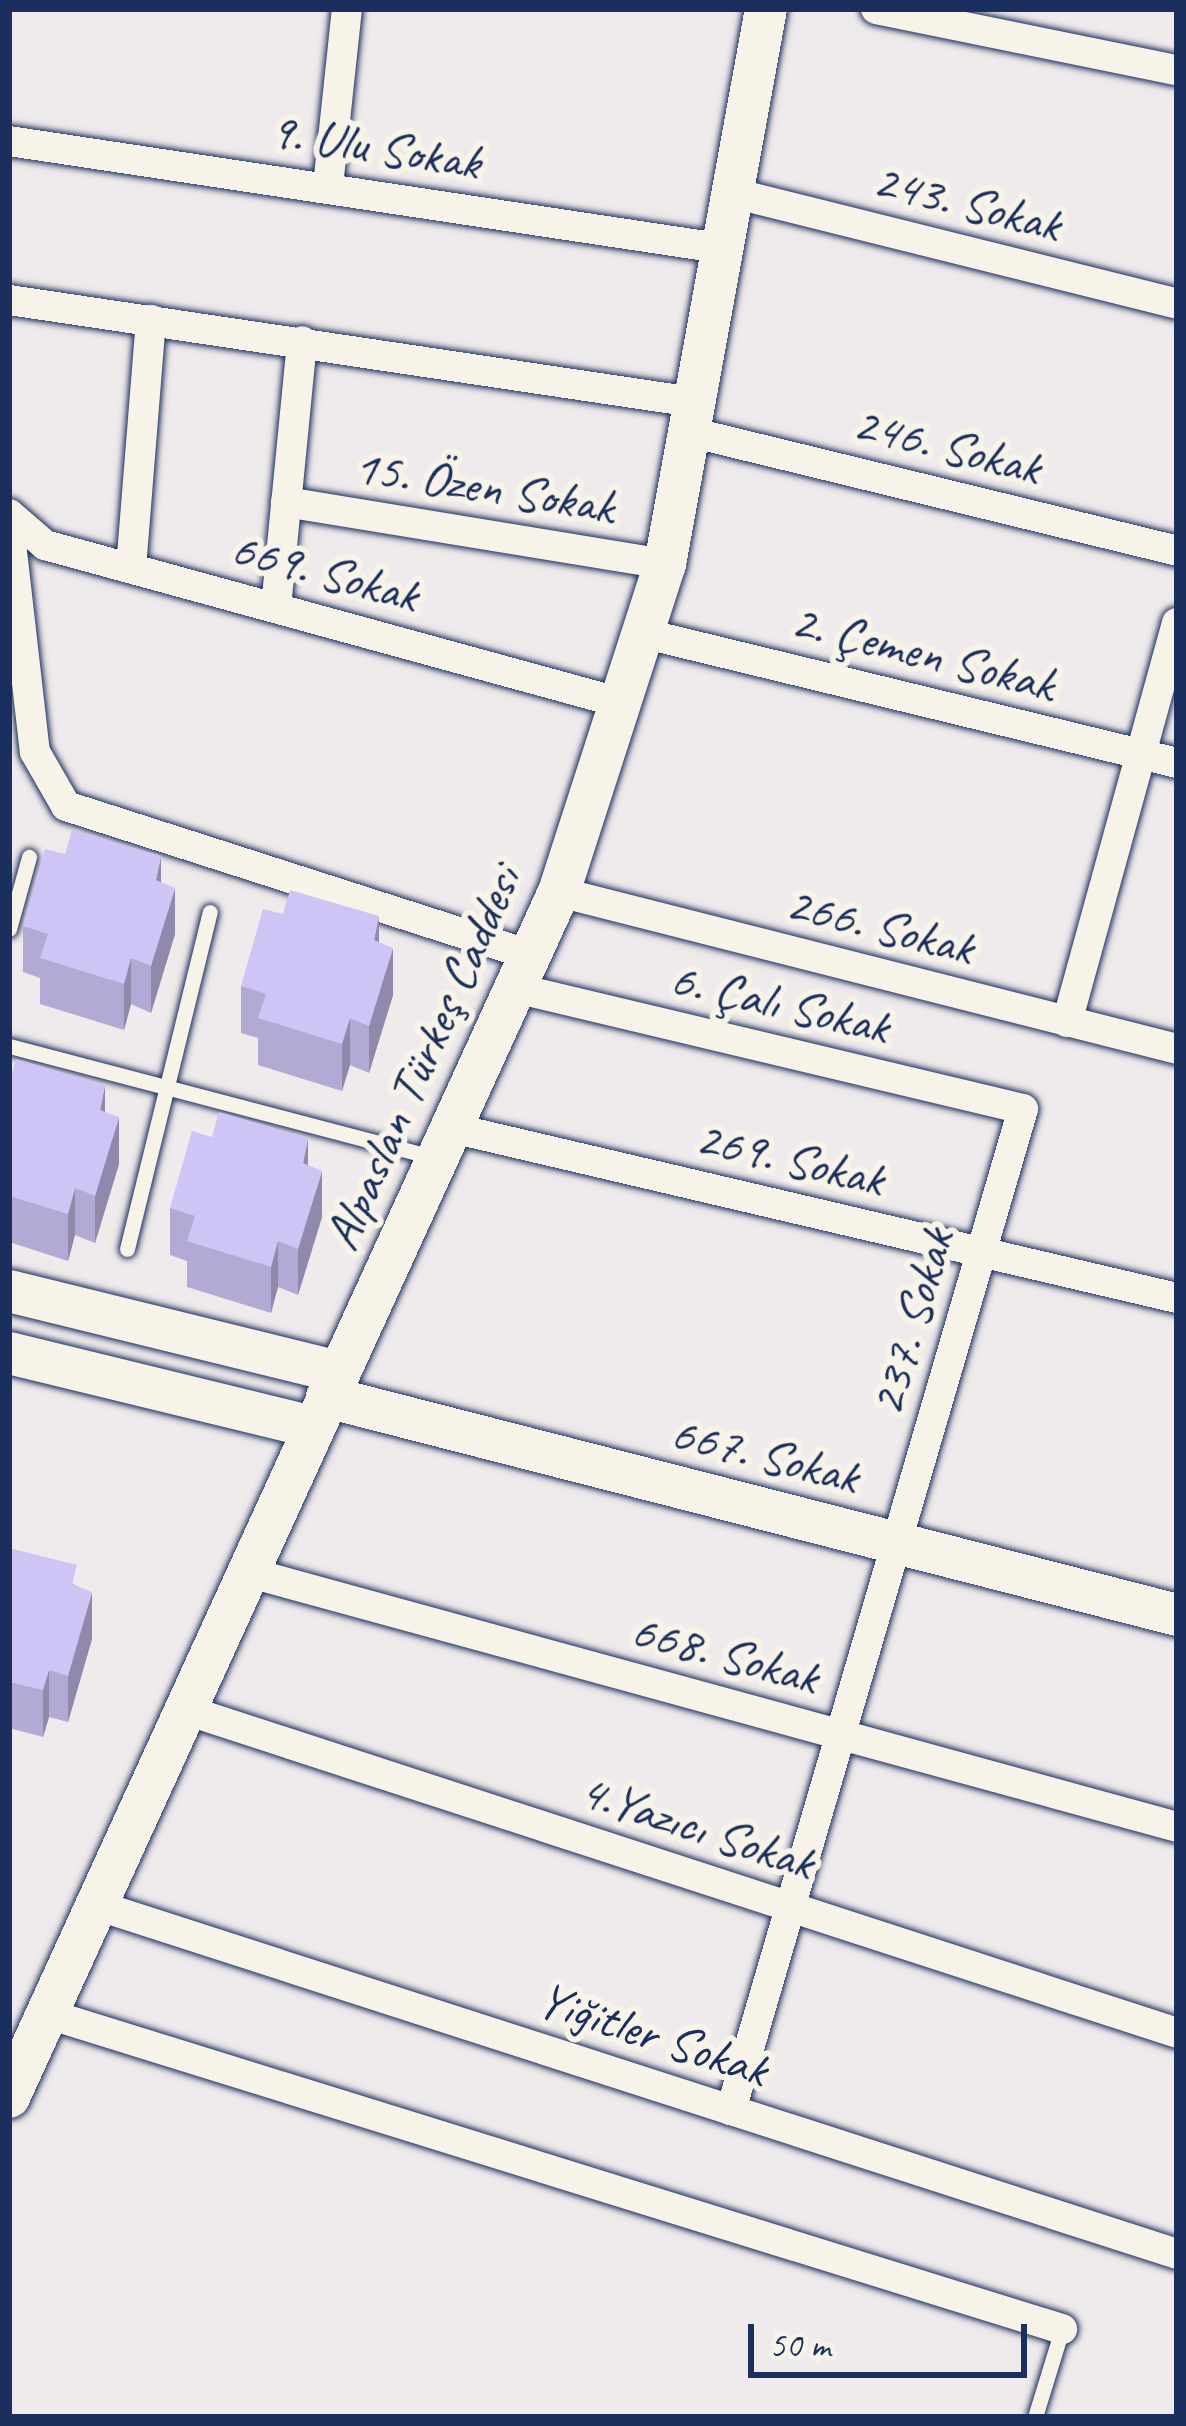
<!DOCTYPE html>
<html>
<head>
<meta charset="utf-8">
<style>
  body { margin:0 }
  #map { position:relative; width:1186px; height:2426px; overflow:hidden; background:#efeaeb; font-family:Caveat,sans-serif }
  div>[style] { position:absolute }
  [style*='--x'] { left:calc(var(--x)*1px); top:calc(var(--y)*1px); width:calc(var(--w)*1px); rotate:calc(var(--a)*1deg) }
  .roads { filter:drop-shadow(0 0 3px #1b2f5e) drop-shadow(0 0 3px #1b2f5e) }
  .lane>* { height:15px; margin:-7.5px; padding:0 7.5px; transform-origin:7.5px; border-radius:7.5px; background:#f7f3e8 }
  .street>* { height:30px; margin:-15px; padding:0 15px; transform-origin:15px; border-radius:15px; background:#f7f3e8 }
  .secondary>* { height:42px; margin:-21px; padding:0 21px; transform-origin:21px; border-radius:21px; background:#f7f3e8 }
  .wall>* { inset:0; background:#b2a9d4 }
  .shaded-wall>* { inset:0; background:#9189ac }
  .building>* { inset:0; background:#cfc4f6 }
  span { translate:-50% -50%; white-space:nowrap; text-align:center; line-height:1.15; -webkit-text-stroke:12px #f7f3e8; paint-order:stroke }
  .street-label { font-size:51px; color:#1b2f5e }
  .frame { position:absolute; inset:0; border:12px solid #1b2f5e; pointer-events:none }
  .scale { position:absolute; left:748px; top:2324px; width:279px; height:54px; box-sizing:border-box; border:6px solid #1b2f5e; border-top:0; padding-left:15px; font-size:36px; line-height:42px; white-space:nowrap; color:#1b2f5e; -webkit-text-stroke:9px #f7f3e8; paint-order:stroke }
</style>
</head>
<body>
<div id="map">
  <div class="roads">
    <div class="lane">
      <i style="--x:9;--y:929;--w:75;--a:-74.5"></i>
      <i style="--x:9;--y:1046;--w:440;--a:14.7"></i>
      <i style="--x:127;--y:1249;--w:347;--a:-76.2"></i>
      <i style="--x:1035;--y:2417;--w:92;--a:-72.9"></i>
    </div>
    <div class="street">
      <i style="--x:876;--y:9;--w:307;--a:11.5"></i>
      <i style="--x:9;--y:141;--w:725;--a:8.57"></i>
      <i style="--x:328;--y:186;--w:178;--a:-83.9"></i>
      <i style="--x:733;--y:193;--w:458;--a:14"></i>
      <i style="--x:9;--y:300;--w:699;--a:8.48"></i>
      <i style="--x:694;--y:433;--w:497;--a:13.7"></i>
      <i style="--x:286;--y:502;--w:384;--a:9.3"></i>
      <i style="--x:9;--y:514;--w:48;--a:40.7"></i>
      <i style="--x:45;--y:545;--w:601;--a:15.33"></i>
      <i style="--x:9;--y:525;--w:228;--a:83.5"></i>
      <i style="--x:35;--y:752;--w:62;--a:60.1"></i>
      <i style="--x:66;--y:806;--w:488;--a:17.8"></i>
      <i style="--x:131;--y:568;--w:249;--a:-85.4"></i>
      <i style="--x:276;--y:607;--w:267;--a:-84.4"></i>
      <i style="--x:646;--y:634;--w:546;--a:13.65"></i>
      <i style="--x:559;--y:892;--w:638;--a:14.25"></i>
      <i style="--x:515;--y:988;--w:522;--a:13.4"></i>
      <i style="--x:1023;--y:1109;--w:1043;--a:106.26"></i>
      <i style="--x:1067;--y:1022;--w:414;--a:-74.6"></i>
      <i style="--x:452;--y:1128;--w:745;--a:13.2"></i>
      <i style="--x:247;--y:1572;--w:964;--a:15.33"></i>
      <i style="--x:186;--y:1710;--w:1042;--a:18.05"></i>
      <i style="--x:99;--y:1906;--w:1133;--a:17.89"></i>
      <i style="--x:48;--y:2014;--w:1062;--a:17.26"></i>
    </div>
    <div class="secondary">
      <i style="--x:9;--y:1291;--w:340;--a:13.8"></i>
      <i style="--x:9;--y:1353;--w:312;--a:13.7"></i>
      <i style="--x:327;--y:1397;--w:878;--a:14.38"></i>
      <i style="--x:9;--y:2097;--w:1325;--a:-65.47"></i>
      <i style="--x:559;--y:892;--w:345;--a:-72.1"></i>
      <i style="--x:665;--y:564;--w:564;--a:-79.69"></i>
    </div>
  </div>
  <div class="wall">
    <i style="clip-path:polygon(161px 883px,175px 934px,151px 1013px,131px 1004px,124px 1030px,40px 1004px,40px 978px,23px 972px,23px 926px)"></i>
    <i style="clip-path:polygon(379px 943px,393px 995px,369px 1073px,350px 1065px,342px 1091px,258px 1065px,258px 1038px,241px 1033px,241px 986px)"></i>
    <i style="clip-path:polygon(9px 1084px,105px 1112px,119px 1164px,95px 1243px,75px 1235px,68px 1261px,9px 1242px)"></i>
    <i style="clip-path:polygon(308px 1165px,322px 1217px,298px 1295px,278px 1287px,271px 1313px,187px 1287px,187px 1261px,170px 1255px,170px 1208px)"></i>
    <i style="clip-path:polygon(9px 1548px,77px 1586px,92px 1639px,68px 1722px,49px 1717px,43px 1737px,9px 1728px)"></i>
  </div>
  <div class="shaded-wall">
    <i style="clip-path:polygon(161px 856px,161px 902px,156px 880px)"></i>
    <i style="clip-path:polygon(175px 888px,175px 934px,151px 1013px,151px 966px)"></i>
    <i style="clip-path:polygon(379px 916px,379px 962px,374px 940px)"></i>
    <i style="clip-path:polygon(393px 948px,393px 995px,369px 1073px,369px 1026px)"></i>
    <i style="clip-path:polygon(131px 958px,131px 1004px,124px 1030px,124px 984px)"></i>
    <i style="clip-path:polygon(350px 1018px,350px 1065px,342px 1091px,342px 1044px)"></i>
    <i style="clip-path:polygon(105px 1085px,105px 1132px,100px 1110px)"></i>
    <i style="clip-path:polygon(119px 1117px,119px 1164px,95px 1243px,95px 1196px)"></i>
    <i style="clip-path:polygon(308px 1138px,308px 1185px,303px 1163px)"></i>
    <i style="clip-path:polygon(322px 1171px,322px 1217px,298px 1295px,298px 1249px)"></i>
    <i style="clip-path:polygon(75px 1188px,75px 1235px,68px 1261px,68px 1214px)"></i>
    <i style="clip-path:polygon(278px 1241px,278px 1287px,271px 1313px,271px 1267px)"></i>
    <i style="clip-path:polygon(92px 1592px,92px 1639px,68px 1722px,68px 1676px)"></i>
    <i style="clip-path:polygon(49px 1670px,49px 1717px,43px 1737px,43px 1690px)"></i>
  </div>
  <div class="building">
    <i style="clip-path:polygon(72px 830px,161px 856px,156px 880px,175px 888px,151px 966px,131px 958px,124px 984px,40px 958px,48px 934px,23px 926px,45px 849px,65px 854px)"></i>
    <i style="clip-path:polygon(290px 890px,379px 916px,374px 940px,393px 948px,369px 1026px,350px 1018px,342px 1044px,258px 1018px,266px 994px,241px 986px,263px 909px,283px 914px)"></i>
    <i style="clip-path:polygon(16px 1059px,105px 1085px,100px 1110px,119px 1117px,95px 1196px,75px 1188px,68px 1214px,9px 1196px,9px 1084px)"></i>
    <i style="clip-path:polygon(219px 1112px,308px 1138px,303px 1163px,322px 1171px,298px 1249px,278px 1241px,271px 1267px,187px 1241px,195px 1216px,170px 1208px,192px 1131px,212px 1137px)"></i>
    <i style="clip-path:polygon(9px 1548px,77px 1565px,72px 1584px,92px 1592px,68px 1676px,49px 1670px,43px 1690px,9px 1682px)"></i>
  </div>
  <div class="street-label">
    <span style="left:375px;top:146px;rotate:9deg">9. Ulu Sokak</span>
    <span style="left:967px;top:202px;rotate:14deg">243. Sokak</span>
    <span style="left:947px;top:445px;rotate:14deg">246. Sokak</span>
    <span style="left:484px;top:486px;rotate:9deg">15. Özen Sokak</span>
    <span style="left:325px;top:571px;rotate:15deg">669. Sokak</span>
    <span style="left:923px;top:652px;rotate:14deg">2. Çemen Sokak</span>
    <span style="left:880px;top:925px;rotate:14deg">266. Sokak</span>
    <span style="left:780px;top:1002px;rotate:13deg">6. Çalı Sokak</span>
    <span style="left:422px;top:1058px;rotate:-66deg">Alpaslan Türkeş Caddesi</span>
    <span style="left:790px;top:1158px;rotate:13deg">269. Sokak</span>
    <span style="left:911px;top:1322px;rotate:-74deg">237. Sokak</span>
    <span style="left:765px;top:1454px;rotate:14deg">667. Sokak</span>
    <span style="left:725px;top:1653px;rotate:15deg">668. Sokak</span>
    <span style="left:697px;top:1826px;rotate:18deg">4.Yazıcı Sokak</span>
    <span style="left:653px;top:2034px;rotate:18deg">Yiğitler Sokak</span>
  </div>
  <div class="frame"></div>
  <div class="scale">50 m</div>
</div>
</body>
</html>
